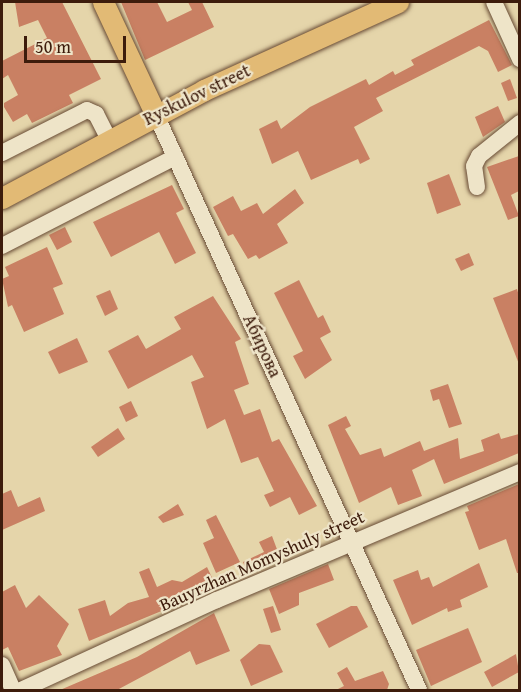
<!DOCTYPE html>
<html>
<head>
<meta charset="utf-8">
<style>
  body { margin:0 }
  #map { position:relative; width:521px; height:692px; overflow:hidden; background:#e5d5aa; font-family:"Gentium Book Plus",serif }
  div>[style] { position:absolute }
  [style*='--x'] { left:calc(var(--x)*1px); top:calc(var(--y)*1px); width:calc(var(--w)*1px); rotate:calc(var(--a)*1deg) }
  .building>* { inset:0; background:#c98063 }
  .roads { filter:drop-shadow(0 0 2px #674a34) drop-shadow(0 0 2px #674a34) }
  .minor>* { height:16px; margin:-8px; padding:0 8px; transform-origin:8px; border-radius:8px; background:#eee4c8 }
  .major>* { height:21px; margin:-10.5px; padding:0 10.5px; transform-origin:10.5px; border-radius:10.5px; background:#e2ba75 }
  span { translate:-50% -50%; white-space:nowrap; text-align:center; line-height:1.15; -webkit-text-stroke:4.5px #eee4c8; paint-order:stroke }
  .street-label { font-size:18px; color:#3d1c0c }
  .frame { position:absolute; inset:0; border:3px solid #3d1c0c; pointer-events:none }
  .scale { position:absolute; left:24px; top:36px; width:102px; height:27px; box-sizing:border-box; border:3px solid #3d1c0c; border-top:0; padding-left:8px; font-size:18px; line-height:21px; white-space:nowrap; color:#3d1c0c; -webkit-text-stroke:4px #eee4c8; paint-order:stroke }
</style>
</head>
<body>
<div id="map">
  <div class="building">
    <i style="clip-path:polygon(15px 2px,62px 2px,101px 79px,69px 95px,73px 103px,32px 123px,27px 114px,13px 122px,4px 107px,4px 103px,18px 95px,8px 75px,2px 79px,2px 61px,47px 38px,38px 20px,19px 27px)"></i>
    <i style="clip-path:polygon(121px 2px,157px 2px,167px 22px,192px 10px,188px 2px,202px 2px,214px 27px,145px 60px)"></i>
    <i style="clip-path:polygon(489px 20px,512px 65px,498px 72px,488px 51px,479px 46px,376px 98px,383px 111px,354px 127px,370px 159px,360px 164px,358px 159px,311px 180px,298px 151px,272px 164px,259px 129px,277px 120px,281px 129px,310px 107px,366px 79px,369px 85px,393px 71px,395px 75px,414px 65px,411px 60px)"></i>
    <i style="clip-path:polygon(510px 79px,517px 98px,508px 101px,501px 83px)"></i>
    <i style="clip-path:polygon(498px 106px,505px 122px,483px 137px,475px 117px)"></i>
    <i style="clip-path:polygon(519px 156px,519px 191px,511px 195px,519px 216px,508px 220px,487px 167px)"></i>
    <i style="clip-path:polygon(449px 174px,461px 205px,437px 214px,427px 183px)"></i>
    <i style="clip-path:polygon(172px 185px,184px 209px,176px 213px,196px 253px,175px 264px,159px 232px,111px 257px,93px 222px)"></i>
    <i style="clip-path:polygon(295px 189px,304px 203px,277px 224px,288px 243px,259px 259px,256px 255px,248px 259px,233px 234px,228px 236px,213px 207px,233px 196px,241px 211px,257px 203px,263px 214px)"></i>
    <i style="clip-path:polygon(65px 227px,72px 242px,57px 250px,49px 235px)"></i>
    <i style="clip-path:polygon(47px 247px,63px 284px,53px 288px,64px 314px,24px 332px,12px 305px,8px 307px,2px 279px,9px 276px,5px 267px)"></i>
    <i style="clip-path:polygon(469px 253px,474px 265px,461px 271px,455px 259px)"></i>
    <i style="clip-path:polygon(299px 280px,318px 318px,323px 315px,331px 332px,320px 338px,332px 360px,305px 379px,293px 356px,303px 351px,274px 293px)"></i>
    <i style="clip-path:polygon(517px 289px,519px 296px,519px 364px,493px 298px)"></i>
    <i style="clip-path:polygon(110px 290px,118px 309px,105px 316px,96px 296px)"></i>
    <i style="clip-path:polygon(213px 296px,241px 339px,235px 342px,249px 384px,234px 390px,244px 415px,260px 409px,272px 442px,279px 439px,317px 506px,299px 515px,290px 497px,270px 507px,264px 495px,274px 491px,258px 457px,241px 463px,225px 419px,207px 429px,191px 382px,204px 377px,192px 355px,128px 389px,108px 351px,138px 335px,146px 349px,181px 329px,174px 317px)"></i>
    <i style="clip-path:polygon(77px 338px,88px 362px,59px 374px,48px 352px)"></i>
    <i style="clip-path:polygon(448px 384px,462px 424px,449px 428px,439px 399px,433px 401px,430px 390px)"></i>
    <i style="clip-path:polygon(131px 401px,138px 416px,126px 422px,119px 407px)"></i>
    <i style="clip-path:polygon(346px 416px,351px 426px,345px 429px,360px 455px,381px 448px,384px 457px,420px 441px,424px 451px,458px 438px,460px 459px,484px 451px,481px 440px,499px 433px,501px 439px,519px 434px,519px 453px,444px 484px,434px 459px,412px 470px,422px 496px,398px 505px,391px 487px,359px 503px,328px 425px)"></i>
    <i style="clip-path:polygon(118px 428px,125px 439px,98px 457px,91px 447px)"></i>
    <i style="clip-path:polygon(519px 484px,519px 573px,517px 573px,506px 539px,479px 550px,465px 512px,469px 511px,467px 506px)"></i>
    <i style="clip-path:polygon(11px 490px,18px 507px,40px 497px,45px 511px,2px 530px,2px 494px)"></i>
    <i style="clip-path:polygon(178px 504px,184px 515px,163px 523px,158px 517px)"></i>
    <i style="clip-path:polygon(216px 515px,240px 562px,216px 573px,203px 543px,214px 538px,206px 520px)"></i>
    <i style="clip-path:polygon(272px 536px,281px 560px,247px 571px,243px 562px,264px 552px,259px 542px)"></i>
    <i style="clip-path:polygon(479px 563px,488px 587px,460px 600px,462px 607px,448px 612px,447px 608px,412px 625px,393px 580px,418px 570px,421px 580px,429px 577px,433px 587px)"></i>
    <i style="clip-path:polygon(328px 564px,334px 580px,299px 593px,299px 605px,279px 614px,269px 589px)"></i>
    <i style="clip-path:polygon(207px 567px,217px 588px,89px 641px,78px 609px,105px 600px,110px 616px,128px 603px,149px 597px,139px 572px,149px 568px,157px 587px,172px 580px,182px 582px)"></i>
    <i style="clip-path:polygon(15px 585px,26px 608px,39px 595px,69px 624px,57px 646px,62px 655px,19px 671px,8px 647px,2px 650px,2px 592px)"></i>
    <i style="clip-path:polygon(273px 606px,281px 630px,271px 633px,263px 609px)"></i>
    <i style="clip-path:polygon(351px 606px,357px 606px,368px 627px,329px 648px,316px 624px)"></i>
    <i style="clip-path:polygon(214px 613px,230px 651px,196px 665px,190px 651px,117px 690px,60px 690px,137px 657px)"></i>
    <i style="clip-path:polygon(468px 628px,482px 662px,431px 686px,416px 650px)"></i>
    <i style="clip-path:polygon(259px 644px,270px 645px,283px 672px,251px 686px,240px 660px)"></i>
    <i style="clip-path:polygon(516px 654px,519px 672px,492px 687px,484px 672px)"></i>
    <i style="clip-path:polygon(347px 667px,355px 681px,383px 671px,389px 684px,387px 690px,336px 690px,344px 686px,337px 673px)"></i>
  </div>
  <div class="roads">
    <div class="minor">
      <i style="--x:494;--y:2;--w:63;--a:65.5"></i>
      <i style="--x:156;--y:115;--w:632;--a:65.42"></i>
      <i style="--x:2;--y:153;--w:95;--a:-26.8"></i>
      <i style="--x:87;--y:110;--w:10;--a:24"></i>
      <i style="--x:96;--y:114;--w:29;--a:63"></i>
      <i style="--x:477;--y:187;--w:21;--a:-98"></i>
      <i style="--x:474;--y:166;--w:11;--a:-63"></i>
      <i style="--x:479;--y:156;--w:53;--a:-38.8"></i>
      <i style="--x:2;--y:246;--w:195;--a:-27.2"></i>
      <i style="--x:2;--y:665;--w:27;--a:66"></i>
      <i style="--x:21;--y:690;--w:216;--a:-24.7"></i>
      <i style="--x:217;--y:600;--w:329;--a:-22.9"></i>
    </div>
    <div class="major">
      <i style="--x:103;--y:2;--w:125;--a:64.9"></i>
      <i style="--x:2;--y:198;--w:229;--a:-28.1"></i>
      <i style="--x:204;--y:90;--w:213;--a:-24.4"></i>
    </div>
  </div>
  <div class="street-label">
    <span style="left:197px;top:95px;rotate:-26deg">Ryskulov street</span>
    <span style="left:262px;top:346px;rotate:65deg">Абирова</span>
    <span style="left:262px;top:561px;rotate:-24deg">Bauyrzhan Momyshuly street</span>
  </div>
  <div class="frame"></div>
  <div class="scale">50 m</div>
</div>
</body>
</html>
